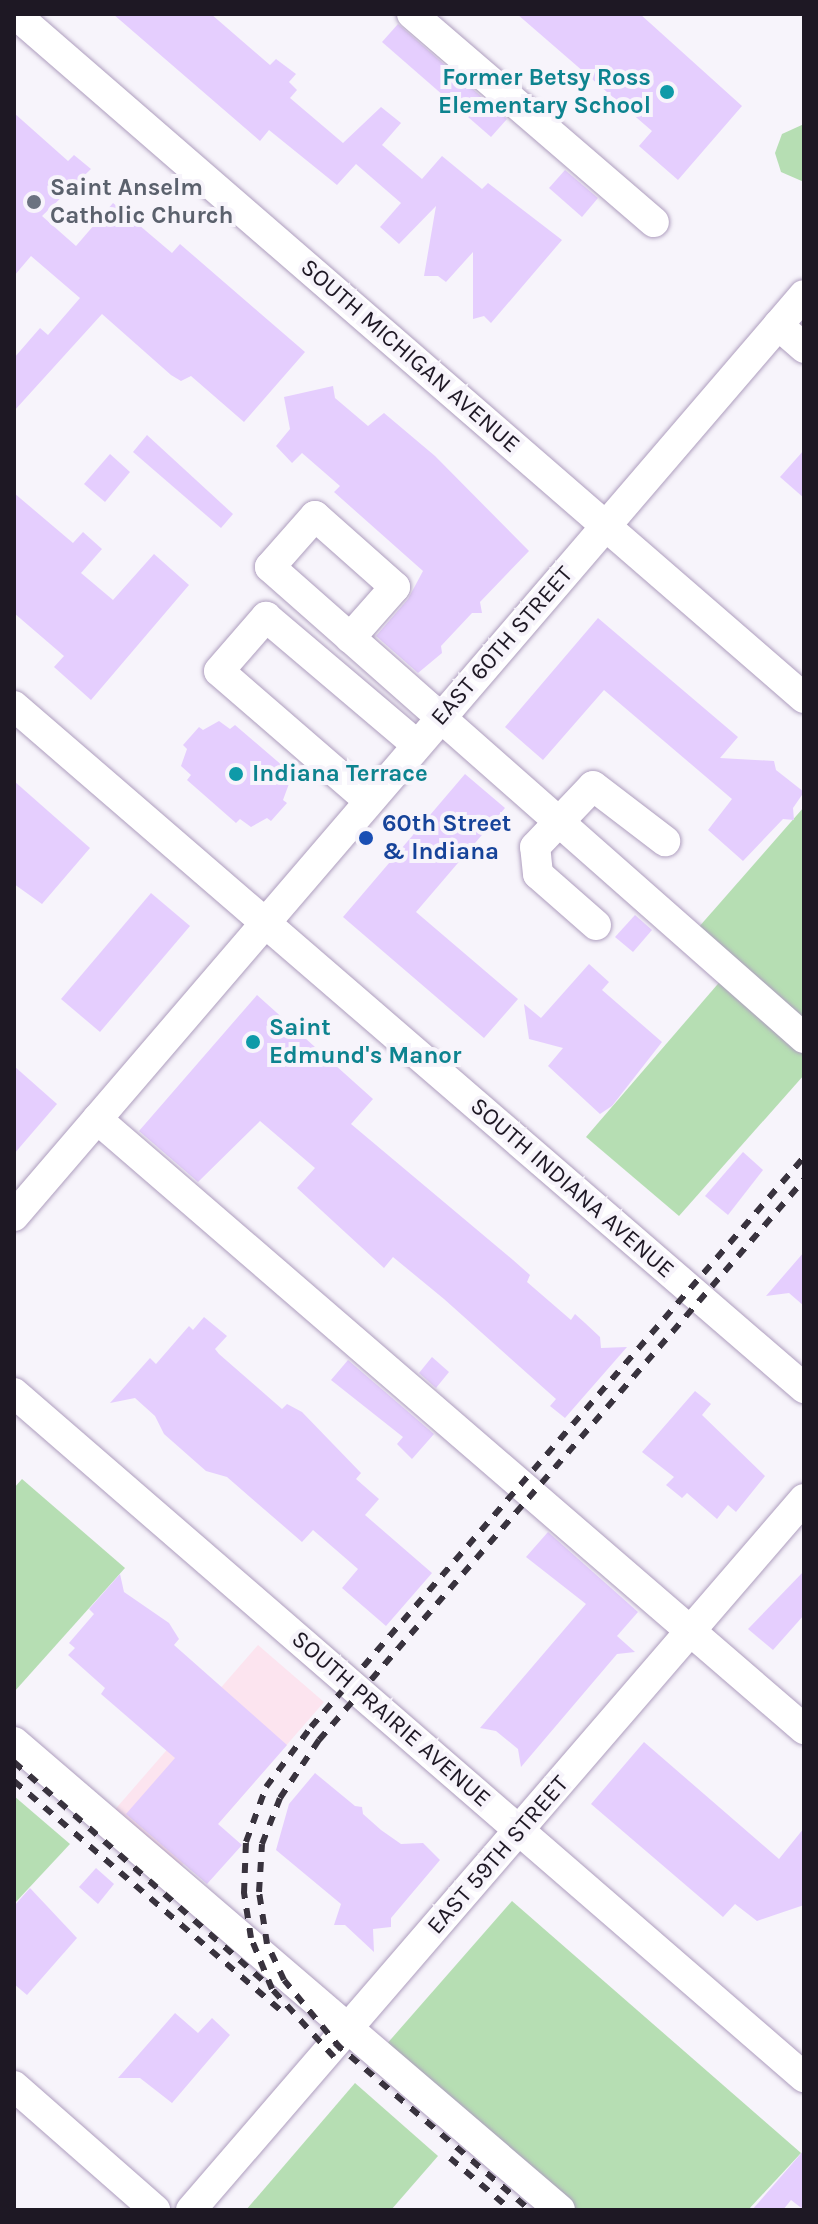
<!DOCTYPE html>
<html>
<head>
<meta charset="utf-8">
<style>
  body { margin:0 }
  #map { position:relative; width:818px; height:2224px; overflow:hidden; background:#f7f4fb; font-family:Karla,sans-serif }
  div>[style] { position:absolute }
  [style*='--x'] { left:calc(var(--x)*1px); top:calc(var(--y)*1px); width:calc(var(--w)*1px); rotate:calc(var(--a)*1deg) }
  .industrial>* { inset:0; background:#fce4ef }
  .green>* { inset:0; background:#b6deb3 }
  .building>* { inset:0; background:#e5cefe }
  .roads { filter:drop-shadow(0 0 2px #ae9ebe) drop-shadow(0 0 2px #ae9ebe) }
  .minor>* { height:30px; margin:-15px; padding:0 15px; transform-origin:15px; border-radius:15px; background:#fff }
  .rail>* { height:6px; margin-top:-3px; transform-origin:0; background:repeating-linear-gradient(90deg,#39333e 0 10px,transparent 0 20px) }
  .dots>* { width:22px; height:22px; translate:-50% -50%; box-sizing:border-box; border:4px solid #f7f4fb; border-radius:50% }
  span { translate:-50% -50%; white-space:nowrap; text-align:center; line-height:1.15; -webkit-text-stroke:8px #f7f4fb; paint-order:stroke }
  .culture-label { font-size:24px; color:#0d838f; font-weight:700 }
  .right { translate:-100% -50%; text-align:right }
  .left { translate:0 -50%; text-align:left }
  .worship-label { font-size:24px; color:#5b616d; font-weight:700 }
  .street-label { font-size:24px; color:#1e1824 }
  .transit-label { font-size:24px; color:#164399; font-weight:700 }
  .frame { position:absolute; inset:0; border:16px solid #1e1824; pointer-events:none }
</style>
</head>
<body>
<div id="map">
  <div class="industrial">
    <i style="clip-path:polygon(258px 1645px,324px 1702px,172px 1877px,105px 1821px)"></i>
  </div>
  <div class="green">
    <i style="clip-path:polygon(804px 124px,804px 182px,781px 172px,775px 153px,782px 134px)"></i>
    <i style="clip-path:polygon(804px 807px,804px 1024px,698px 928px)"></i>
    <i style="clip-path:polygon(723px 978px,804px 1049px,804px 1075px,679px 1216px,586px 1137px)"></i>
    <i style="clip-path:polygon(22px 1479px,125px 1568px,14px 1692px,14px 1488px)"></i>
    <i style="clip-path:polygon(14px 1796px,70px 1844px,14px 1904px)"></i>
    <i style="clip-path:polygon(512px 1901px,801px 2153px,748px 2210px,572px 2210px,385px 2046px)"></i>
    <i style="clip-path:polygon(355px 2083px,438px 2156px,391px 2210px,246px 2210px)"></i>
  </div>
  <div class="building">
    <i style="clip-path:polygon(113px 14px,211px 14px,270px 65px,276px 59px,296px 74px,289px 82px,297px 90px,290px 98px,343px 143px,381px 107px,401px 123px,382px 145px,422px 179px,442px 156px,482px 189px,488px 183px,562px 240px,491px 323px,484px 316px,473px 319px,473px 252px,446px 282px,438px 276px,424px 276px,436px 206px,399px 244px,380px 227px,401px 203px,356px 164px,337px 185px,269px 130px,260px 141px)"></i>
    <i style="clip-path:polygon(517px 14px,640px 14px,742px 106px,678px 180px,639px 146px,652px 131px)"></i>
    <i style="clip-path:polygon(398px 24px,507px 119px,491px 137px,382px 42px)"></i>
    <i style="clip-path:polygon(14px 113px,68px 161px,74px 155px,91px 169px,42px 216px,76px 246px,113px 203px,172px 253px,180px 244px,305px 352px,244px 422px,191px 376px,181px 381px,171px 375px,102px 314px,14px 411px,14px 358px,40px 328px,48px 335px,80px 298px,31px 256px,14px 276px)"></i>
    <i style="clip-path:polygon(565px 170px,598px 198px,582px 217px,549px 188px)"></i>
    <i style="clip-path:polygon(333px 386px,335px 398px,368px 426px,384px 413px,435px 456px,529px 551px,480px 602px,482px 613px,472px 613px,441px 646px,442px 653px,418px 673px,376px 636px,408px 599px,423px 571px,334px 492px,340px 486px,302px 453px,292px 463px,276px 446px,290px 429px,284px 397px)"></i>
    <i style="clip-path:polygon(147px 435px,233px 514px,221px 528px,133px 452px)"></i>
    <i style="clip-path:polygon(804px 450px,804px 498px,780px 477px)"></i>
    <i style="clip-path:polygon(110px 454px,130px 472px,105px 502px,84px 484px)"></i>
    <i style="clip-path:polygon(14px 493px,73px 543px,83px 532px,102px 549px,81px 573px,113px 600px,154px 554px,189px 585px,91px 700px,54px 667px,64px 656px,14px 613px)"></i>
    <i style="clip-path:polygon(598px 618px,738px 737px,720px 758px,774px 761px,776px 770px,804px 792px,793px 808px,794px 820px,783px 819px,743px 861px,708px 830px,732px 799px,604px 690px,543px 760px,505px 727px)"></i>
    <i style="clip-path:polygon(219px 721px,230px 729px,235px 725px,284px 767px,280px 773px,290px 781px,283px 800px,287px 803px,271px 821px,267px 818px,251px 827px,240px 819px,236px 823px,187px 780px,191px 775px,181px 766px,187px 749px,183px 745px,199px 727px,203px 730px)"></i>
    <i style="clip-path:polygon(465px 774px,505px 808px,416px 912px,518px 999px,484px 1038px,343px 917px)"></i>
    <i style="clip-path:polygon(14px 781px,90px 848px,42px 904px,14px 884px)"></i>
    <i style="clip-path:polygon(151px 893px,190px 926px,100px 1032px,61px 999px)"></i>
    <i style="clip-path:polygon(635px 915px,652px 930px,633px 952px,615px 937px)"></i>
    <i style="clip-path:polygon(589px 964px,609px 982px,602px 990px,662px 1042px,612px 1106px,600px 1114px,548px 1066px,563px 1048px,529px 1039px,524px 1004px,541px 1018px)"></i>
    <i style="clip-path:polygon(257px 995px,373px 1099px,351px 1124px,513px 1260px,530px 1275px,527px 1282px,571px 1320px,575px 1314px,585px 1323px,600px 1337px,601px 1348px,627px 1347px,565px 1418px,550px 1406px,556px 1399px,444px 1299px,393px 1257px,384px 1268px,297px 1188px,315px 1168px,260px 1121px,198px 1182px,139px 1131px)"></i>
    <i style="clip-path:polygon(14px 1066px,57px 1104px,14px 1154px)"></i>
    <i style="clip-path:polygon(743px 1152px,763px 1170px,728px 1215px,705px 1196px)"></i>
    <i style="clip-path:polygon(804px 1252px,804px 1306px,789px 1293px,766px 1296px)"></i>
    <i style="clip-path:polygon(204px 1317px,227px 1336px,215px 1349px,219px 1354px,282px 1409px,287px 1404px,302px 1412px,361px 1473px,356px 1479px,379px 1499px,365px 1515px,432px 1573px,386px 1626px,342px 1588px,358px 1569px,313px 1530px,302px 1542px,227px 1477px,206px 1471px,164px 1434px,155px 1416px,135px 1398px,110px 1403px,150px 1358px,156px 1364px,189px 1326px,193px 1330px)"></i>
    <i style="clip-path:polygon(432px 1357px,449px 1372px,436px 1388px,419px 1373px)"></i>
    <i style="clip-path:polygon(348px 1360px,434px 1434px,412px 1459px,397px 1444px,403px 1437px,331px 1380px)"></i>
    <i style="clip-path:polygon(695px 1391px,711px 1404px,702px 1415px,765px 1476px,736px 1512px,728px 1505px,717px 1519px,687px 1493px,682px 1498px,666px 1485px,674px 1477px,642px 1452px)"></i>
    <i style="clip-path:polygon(548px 1532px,638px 1612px,617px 1636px,635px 1652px,617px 1654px,521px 1767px,518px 1749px,496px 1731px,480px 1728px,586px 1604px,526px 1557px)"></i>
    <i style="clip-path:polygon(804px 1571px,804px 1615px,773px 1650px,748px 1629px)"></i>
    <i style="clip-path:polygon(120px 1574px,124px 1592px,169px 1623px,179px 1639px,174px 1645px,287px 1745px,218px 1824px,242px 1845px,207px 1884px,126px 1814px,175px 1758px,101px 1694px,105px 1688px,68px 1655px,75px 1648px,69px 1643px,94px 1614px,89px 1609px)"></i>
    <i style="clip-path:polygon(644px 1742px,779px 1859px,804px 1828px,804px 1905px,757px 1921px,735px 1904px,723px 1917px,591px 1804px)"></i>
    <i style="clip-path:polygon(315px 1773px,355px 1806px,362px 1807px,363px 1814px,381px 1830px,401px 1844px,423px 1843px,440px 1860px,391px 1918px,391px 1927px,373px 1929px,374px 1952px,345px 1925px,334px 1925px,341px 1904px,276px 1850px,289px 1804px)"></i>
    <i style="clip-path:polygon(96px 1868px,114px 1884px,98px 1904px,79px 1887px)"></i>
    <i style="clip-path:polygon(30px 1888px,77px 1938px,27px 1995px,14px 1984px,14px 1906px)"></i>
    <i style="clip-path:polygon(175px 2013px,198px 2033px,212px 2018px,230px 2035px,172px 2103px,140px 2078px,118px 2078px)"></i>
    <i style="clip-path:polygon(804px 2150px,804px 2210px,791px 2200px,783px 2210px,752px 2210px)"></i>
  </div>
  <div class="roads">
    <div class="minor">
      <i style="--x:15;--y:14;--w:1044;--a:40.92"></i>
      <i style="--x:412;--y:14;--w:319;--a:40.7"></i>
      <i style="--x:778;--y:325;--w:35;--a:41"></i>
      <i style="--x:350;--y:638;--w:68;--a:-48.6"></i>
      <i style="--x:395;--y:587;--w:107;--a:-138.4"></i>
      <i style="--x:315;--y:516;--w:68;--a:131.4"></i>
      <i style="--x:270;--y:567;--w:712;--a:41.41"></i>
      <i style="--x:14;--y:706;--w:1044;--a:40.8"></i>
      <i style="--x:369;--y:801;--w:198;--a:-139.1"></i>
      <i style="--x:219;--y:671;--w:72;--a:-49"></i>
      <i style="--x:266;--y:617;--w:198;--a:40.3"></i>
      <i style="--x:596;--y:925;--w:77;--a:-138.7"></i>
      <i style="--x:538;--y:874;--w:27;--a:-96"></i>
      <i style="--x:535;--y:847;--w:84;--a:-46.4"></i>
      <i style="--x:593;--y:786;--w:91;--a:37.4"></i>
      <i style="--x:97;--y:1119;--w:934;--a:40.79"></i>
      <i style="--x:14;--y:1216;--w:1213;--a:-49.38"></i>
      <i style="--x:14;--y:1393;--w:1045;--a:40.89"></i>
      <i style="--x:14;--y:1742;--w:719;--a:40.6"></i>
      <i style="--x:14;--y:2086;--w:188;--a:41.3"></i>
      <i style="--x:191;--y:2210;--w:939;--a:-49.23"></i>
    </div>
  </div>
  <div class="rail">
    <i style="--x:14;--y:1762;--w:335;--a:41.3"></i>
    <i style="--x:14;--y:1781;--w:352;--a:40.7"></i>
    <i style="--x:335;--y:2043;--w:257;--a:40.6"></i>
    <i style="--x:341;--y:2049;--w:89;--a:-129.6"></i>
    <i style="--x:284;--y:1980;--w:40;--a:-115"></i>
    <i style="--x:267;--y:1944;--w:53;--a:-98.7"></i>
    <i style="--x:259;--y:1892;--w:48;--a:-86.4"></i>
    <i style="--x:262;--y:1844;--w:49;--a:-68.6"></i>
    <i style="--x:280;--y:1798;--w:70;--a:-56.1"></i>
    <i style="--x:319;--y:1740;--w:741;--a:-49.11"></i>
    <i style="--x:334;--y:2057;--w:92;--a:-132.4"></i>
    <i style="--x:272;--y:1989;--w:55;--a:-112.4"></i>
    <i style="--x:251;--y:1938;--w:46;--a:-98.8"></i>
    <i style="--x:244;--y:1893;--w:51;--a:-87.8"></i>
    <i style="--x:246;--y:1842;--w:59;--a:-70"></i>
    <i style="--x:266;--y:1787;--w:75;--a:-53.1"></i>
    <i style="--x:311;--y:1727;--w:754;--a:-49.14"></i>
    <i style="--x:450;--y:2158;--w:80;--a:40.4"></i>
  </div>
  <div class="dots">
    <i style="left:667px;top:92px;background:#0f9aa8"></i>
    <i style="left:34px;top:202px;background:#6b7280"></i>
    <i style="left:236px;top:774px;background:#0f9aa8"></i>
    <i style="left:366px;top:838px;background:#1a4fb4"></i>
    <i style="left:253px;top:1042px;background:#0f9aa8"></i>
  </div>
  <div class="culture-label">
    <span class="right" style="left:651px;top:92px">Former Betsy Ross<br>Elementary School</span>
    <span class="left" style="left:252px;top:774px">Indiana Terrace</span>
    <span class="left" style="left:269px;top:1042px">Saint<br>Edmund's Manor</span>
  </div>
  <div class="worship-label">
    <span class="left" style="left:50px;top:202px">Saint Anselm<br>Catholic Church</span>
  </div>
  <div class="street-label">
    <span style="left:410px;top:356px;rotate:41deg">SOUTH MICHIGAN AVENUE</span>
    <span style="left:502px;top:646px;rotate:-49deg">EAST 60TH STREET</span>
    <span style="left:572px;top:1188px;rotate:41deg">SOUTH INDIANA AVENUE</span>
    <span style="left:391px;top:1719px;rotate:41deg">SOUTH PRAIRIE AVENUE</span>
    <span style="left:498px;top:1855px;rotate:-49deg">EAST 59TH STREET</span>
  </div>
  <div class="transit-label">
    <span class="left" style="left:382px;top:838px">60th Street<br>&amp; Indiana</span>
  </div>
  <div class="frame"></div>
</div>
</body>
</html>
